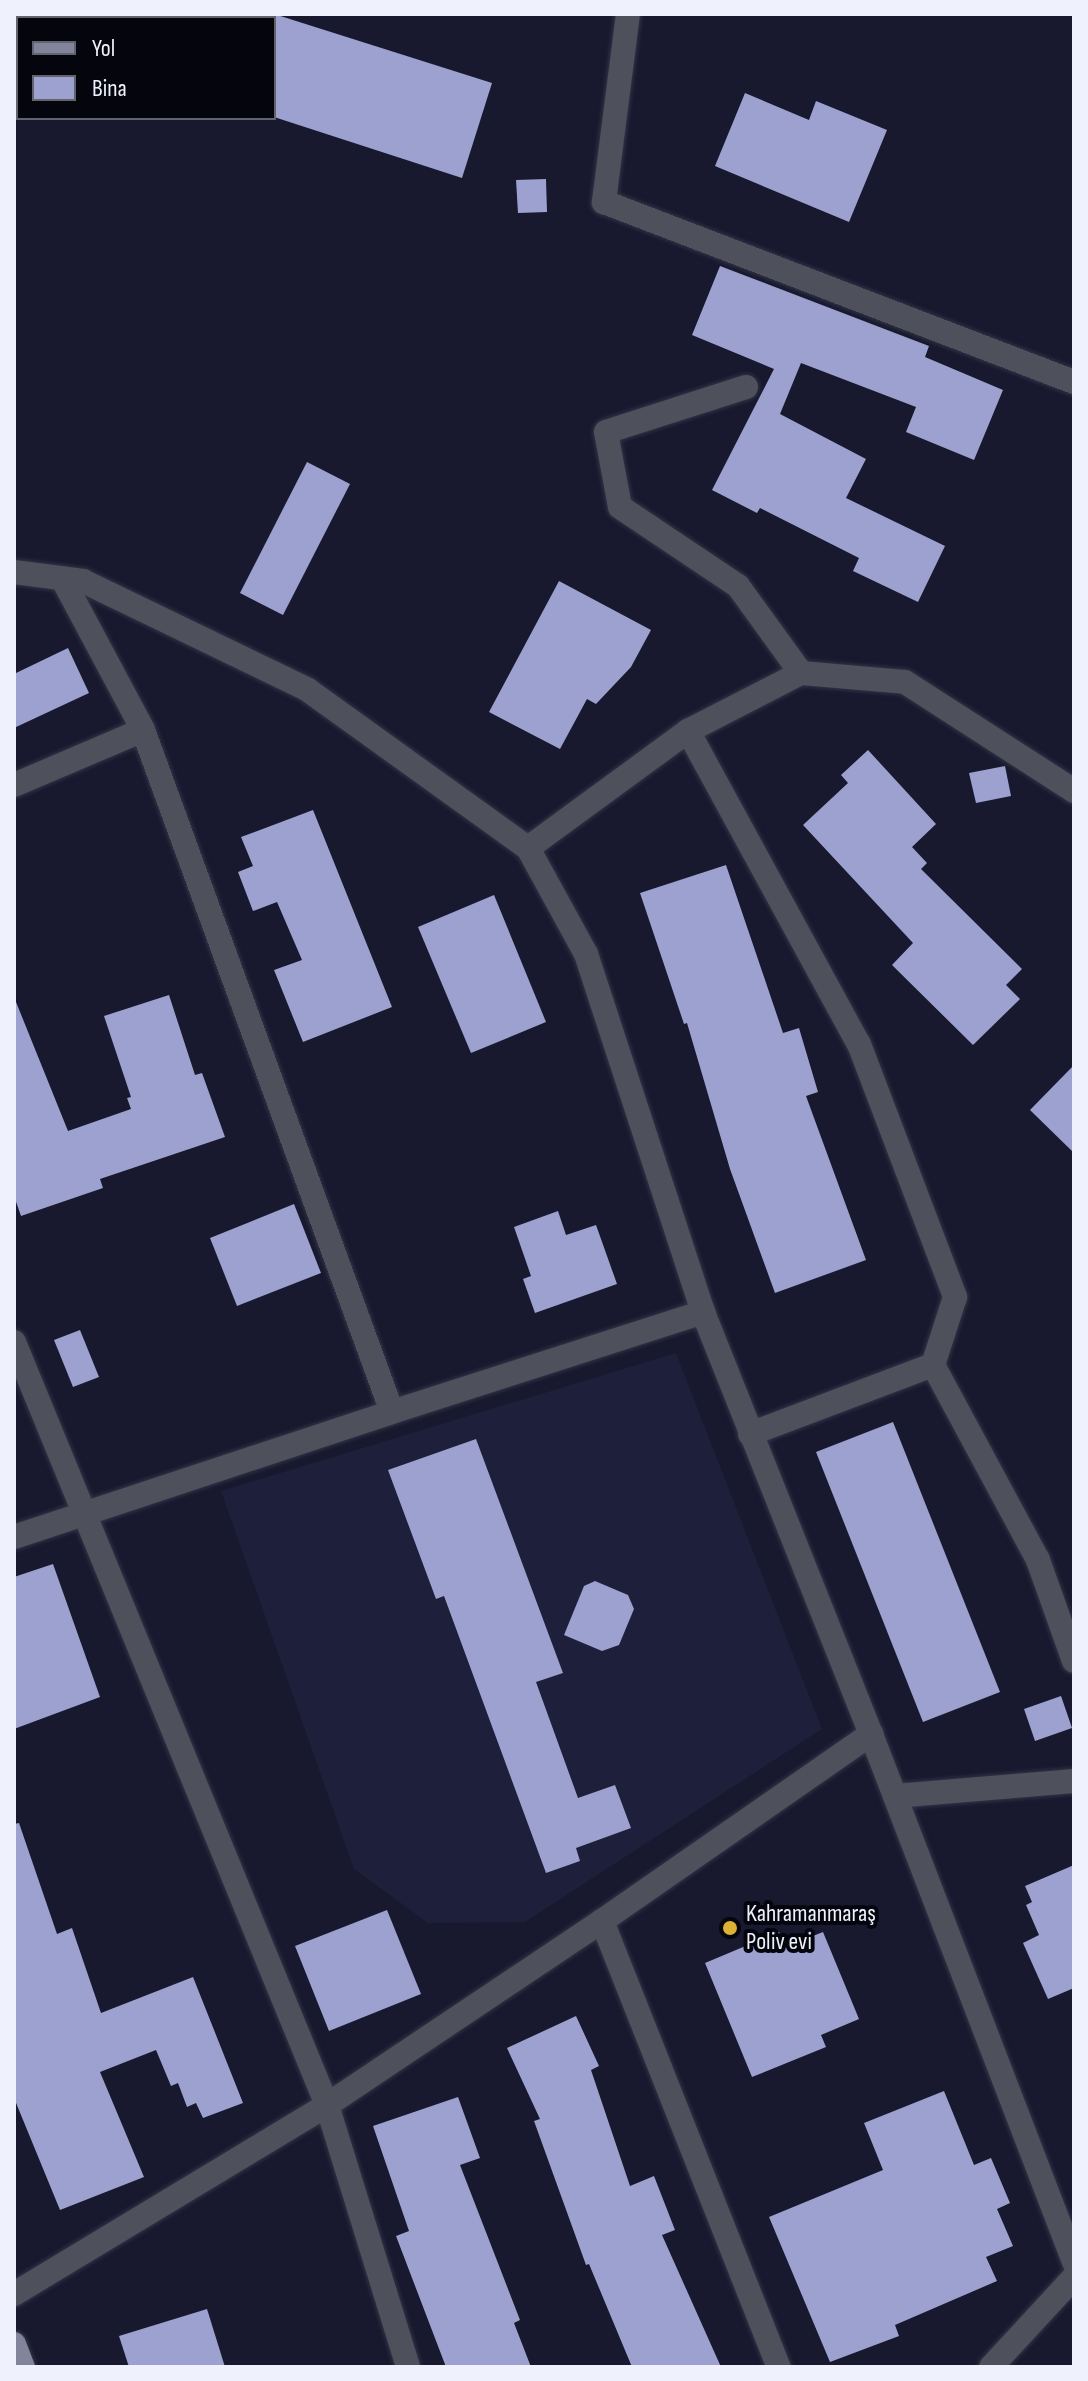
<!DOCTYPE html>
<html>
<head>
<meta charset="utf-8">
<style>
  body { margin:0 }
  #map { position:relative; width:1088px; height:2381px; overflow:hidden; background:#18192e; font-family:"Sofia Sans Condensed",sans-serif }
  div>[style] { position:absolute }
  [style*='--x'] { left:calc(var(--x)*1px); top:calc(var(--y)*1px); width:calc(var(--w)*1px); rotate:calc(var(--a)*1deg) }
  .built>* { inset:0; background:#1e1f3a }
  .building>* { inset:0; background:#9ca1cf }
  .roads { filter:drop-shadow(0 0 2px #323347) drop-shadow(0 0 2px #323347) }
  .minor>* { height:24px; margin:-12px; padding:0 12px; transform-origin:12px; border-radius:12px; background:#4e505b }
  .major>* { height:24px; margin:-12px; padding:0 12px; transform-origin:12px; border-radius:12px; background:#82849b }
  .dots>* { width:22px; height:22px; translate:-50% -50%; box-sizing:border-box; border:4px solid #05050e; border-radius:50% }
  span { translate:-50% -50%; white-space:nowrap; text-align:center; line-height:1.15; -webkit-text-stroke:8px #05050e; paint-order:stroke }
  .poi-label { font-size:24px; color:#eff1fd }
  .left { translate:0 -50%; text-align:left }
  .frame { position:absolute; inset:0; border:16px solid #eff1fd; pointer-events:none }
  .legend { position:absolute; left:16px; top:16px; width:260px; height:104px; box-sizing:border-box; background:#05050e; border:2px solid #63636e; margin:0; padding:10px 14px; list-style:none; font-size:24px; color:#eff1fd }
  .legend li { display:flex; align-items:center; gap:16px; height:40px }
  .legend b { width:40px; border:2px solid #63636e }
</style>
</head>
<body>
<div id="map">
  <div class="built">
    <i style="clip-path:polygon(676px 1353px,822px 1729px,525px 1922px,428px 1923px,354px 1869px,221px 1491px)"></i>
  </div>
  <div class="building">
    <i style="clip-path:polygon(274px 14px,492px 83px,462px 178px,274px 117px)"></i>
    <i style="clip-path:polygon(745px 93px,809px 120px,816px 101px,887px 130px,849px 222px,715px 166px)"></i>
    <i style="clip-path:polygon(546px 179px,547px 212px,518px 213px,516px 180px)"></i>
    <i style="clip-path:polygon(720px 266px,929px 346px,925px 357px,1003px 390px,974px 460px,906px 432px,916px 407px,801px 363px,780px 414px,866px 459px,846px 498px,945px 546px,918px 602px,853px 571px,859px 558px,760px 508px,757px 513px,712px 490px,774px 369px,692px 335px)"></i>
    <i style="clip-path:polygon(307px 462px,350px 484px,283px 615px,240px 593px)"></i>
    <i style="clip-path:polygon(559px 581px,651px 630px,631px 667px,596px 704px,587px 699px,560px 749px,489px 712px)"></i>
    <i style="clip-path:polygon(68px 648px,89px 693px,14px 728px,14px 674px)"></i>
    <i style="clip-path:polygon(868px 750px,936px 824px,912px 847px,927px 863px,921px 869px,1022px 969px,1006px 985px,1020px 999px,973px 1045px,892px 965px,913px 943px,803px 825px,848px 783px,841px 775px)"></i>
    <i style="clip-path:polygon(1005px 766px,1011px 796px,976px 803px,969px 773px)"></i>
    <i style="clip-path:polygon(313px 810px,392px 1007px,303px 1042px,274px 970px,302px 960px,277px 902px,253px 911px,238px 872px,253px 866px,241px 837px)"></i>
    <i style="clip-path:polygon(726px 865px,783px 1033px,799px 1028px,818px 1092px,806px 1096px,866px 1260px,775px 1293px,730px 1169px,687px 1023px,684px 1024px,640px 893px)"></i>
    <i style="clip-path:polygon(494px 895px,546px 1022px,471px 1053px,418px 927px)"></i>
    <i style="clip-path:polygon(169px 995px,195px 1075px,202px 1073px,225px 1137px,100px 1179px,103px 1188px,21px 1216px,14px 1196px,14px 997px,68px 1131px,131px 1109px,127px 1098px,131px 1097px,104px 1016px)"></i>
    <i style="clip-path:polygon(1074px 1065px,1074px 1153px,1030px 1110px)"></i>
    <i style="clip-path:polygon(294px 1204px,321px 1273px,237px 1306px,210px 1238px)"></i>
    <i style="clip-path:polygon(558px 1211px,566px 1235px,596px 1225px,617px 1284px,535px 1313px,523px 1279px,531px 1276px,514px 1227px)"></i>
    <i style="clip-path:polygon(80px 1330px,99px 1377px,73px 1387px,54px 1340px)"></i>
    <i style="clip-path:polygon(893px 1422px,1000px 1692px,923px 1722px,816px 1452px)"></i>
    <i style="clip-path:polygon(476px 1439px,563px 1673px,536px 1682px,578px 1798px,615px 1785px,631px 1828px,576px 1848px,580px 1861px,546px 1873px,444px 1596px,436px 1599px,388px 1470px)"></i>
    <i style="clip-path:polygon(53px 1564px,100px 1697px,14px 1729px,14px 1577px)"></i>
    <i style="clip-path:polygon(595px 1581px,628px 1595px,634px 1609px,619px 1645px,602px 1651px,564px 1635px,584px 1586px)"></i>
    <i style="clip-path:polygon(1061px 1696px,1072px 1728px,1035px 1741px,1024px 1709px)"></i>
    <i style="clip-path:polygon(19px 1823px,57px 1934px,72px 1928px,101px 2013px,193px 1977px,243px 2103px,203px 2118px,196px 2103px,187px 2107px,178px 2083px,171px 2086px,156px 2050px,100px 2072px,144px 2177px,60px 2210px,14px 2098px,14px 1824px)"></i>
    <i style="clip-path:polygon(1074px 1865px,1074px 1988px,1048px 1999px,1023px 1943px,1039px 1935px,1026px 1905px,1032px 1902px,1025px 1886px)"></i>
    <i style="clip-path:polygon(387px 1910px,421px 1994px,329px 2031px,295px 1946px)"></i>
    <i style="clip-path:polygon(779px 1932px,785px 1947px,823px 1932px,859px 2019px,821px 2035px,826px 2047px,752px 2077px,705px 1963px)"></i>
    <i style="clip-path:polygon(576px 2016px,599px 2066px,591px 2070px,630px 2186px,654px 2176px,675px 2230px,662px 2235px,721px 2367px,632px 2367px,589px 2264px,586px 2265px,534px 2121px,540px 2119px,507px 2048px)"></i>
    <i style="clip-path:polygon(944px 2091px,974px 2165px,991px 2158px,1010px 2203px,997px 2209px,1013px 2246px,986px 2257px,997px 2281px,895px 2325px,899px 2336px,830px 2362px,769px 2217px,883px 2170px,864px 2123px)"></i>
    <i style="clip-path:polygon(458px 2097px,480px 2158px,460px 2165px,520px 2320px,514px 2323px,531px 2367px,446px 2367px,396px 2236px,409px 2231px,373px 2126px)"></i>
    <i style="clip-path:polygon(207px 2309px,225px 2367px,129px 2367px,119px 2336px)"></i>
  </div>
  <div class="roads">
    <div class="minor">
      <i style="--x:628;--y:14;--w:190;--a:97.3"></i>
      <i style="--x:604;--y:202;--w:503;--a:20.96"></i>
      <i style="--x:14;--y:17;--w:4;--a:27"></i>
      <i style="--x:746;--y:387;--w:147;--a:162.2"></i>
      <i style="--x:606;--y:432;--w:76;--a:79.4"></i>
      <i style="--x:620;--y:507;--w:142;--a:33.8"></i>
      <i style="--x:738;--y:586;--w:107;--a:54.1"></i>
      <i style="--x:14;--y:572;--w:70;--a:7.4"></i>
      <i style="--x:83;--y:581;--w:250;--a:25.8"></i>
      <i style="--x:308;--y:690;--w:271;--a:35.7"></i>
      <i style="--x:528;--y:848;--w:121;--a:61.3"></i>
      <i style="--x:586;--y:954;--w:377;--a:71.9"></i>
      <i style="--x:703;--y:1312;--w:454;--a:68.3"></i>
      <i style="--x:871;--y:1734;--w:566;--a:68.97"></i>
      <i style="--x:62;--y:578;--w:172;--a:61.9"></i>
      <i style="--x:143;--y:730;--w:726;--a:69.94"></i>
      <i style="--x:392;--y:1412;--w:327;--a:-17.8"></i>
      <i style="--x:688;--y:731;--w:357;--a:61.4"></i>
      <i style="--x:859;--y:1044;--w:271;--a:69.2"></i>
      <i style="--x:955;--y:1297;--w:71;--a:107.9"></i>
      <i style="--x:933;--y:1365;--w:221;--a:61.7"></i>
      <i style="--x:1038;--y:1560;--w:107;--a:70.4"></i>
      <i style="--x:14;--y:785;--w:140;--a:-23.1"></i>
      <i style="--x:528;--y:848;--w:198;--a:-36.2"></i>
      <i style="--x:688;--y:731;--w:127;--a:-27.2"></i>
      <i style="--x:801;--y:673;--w:104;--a:4.9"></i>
      <i style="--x:905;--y:682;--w:201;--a:32.8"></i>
      <i style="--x:14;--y:1342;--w:825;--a:67.7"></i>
      <i style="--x:327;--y:2105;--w:274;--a:72.8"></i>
      <i style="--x:750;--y:1434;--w:196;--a:-20.7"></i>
      <i style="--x:14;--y:1537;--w:398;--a:-18.3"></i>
      <i style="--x:895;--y:1796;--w:180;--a:-4.8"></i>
      <i style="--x:602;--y:1921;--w:480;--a:68.4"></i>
      <i style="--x:14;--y:2294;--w:366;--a:-31.1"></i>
      <i style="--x:327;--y:2105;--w:331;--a:-33.8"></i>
      <i style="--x:602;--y:1921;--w:328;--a:-34.8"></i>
      <i style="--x:991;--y:2367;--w:122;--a:-47.3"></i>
    </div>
    <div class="major">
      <i style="--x:14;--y:2344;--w:25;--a:69"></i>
    </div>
  </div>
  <div class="dots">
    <i style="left:730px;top:1928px;background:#dbb233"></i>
  </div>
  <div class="poi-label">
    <span class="left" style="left:746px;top:1928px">Kahramanmaraş<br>Poliv evi</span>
  </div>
  <div class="frame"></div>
  <ul class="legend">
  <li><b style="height:10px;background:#82849b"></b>Yol</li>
  <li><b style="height:22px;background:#9ca1cf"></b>Bina</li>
  </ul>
</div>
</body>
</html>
